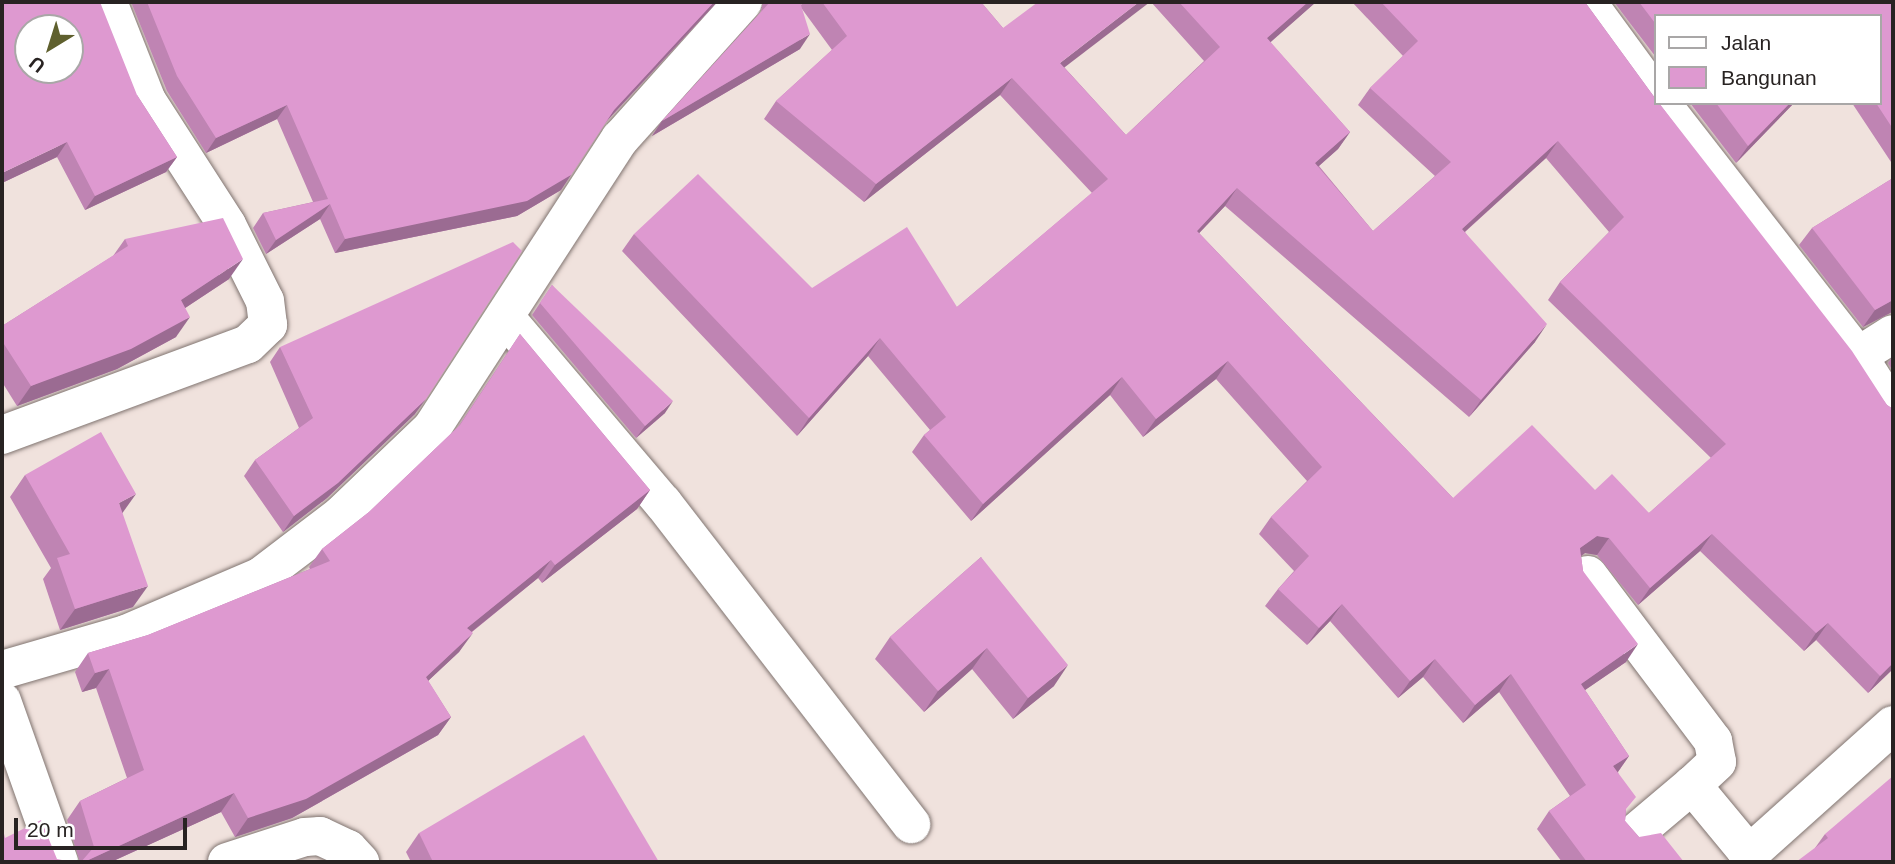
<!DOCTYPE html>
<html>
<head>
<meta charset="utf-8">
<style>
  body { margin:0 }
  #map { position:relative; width:1895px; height:864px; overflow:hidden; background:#f0e2dd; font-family:Arial,sans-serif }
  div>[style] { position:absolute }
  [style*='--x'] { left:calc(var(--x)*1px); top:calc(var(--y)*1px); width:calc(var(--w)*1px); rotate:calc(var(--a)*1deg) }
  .roads { filter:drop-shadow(0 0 2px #807470) drop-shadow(0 0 2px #807470) }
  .minor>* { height:38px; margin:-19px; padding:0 19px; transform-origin:19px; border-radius:19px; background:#fff }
  .tertiary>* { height:38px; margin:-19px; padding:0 19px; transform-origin:19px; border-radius:19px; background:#fff }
  .wall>* { inset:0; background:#bf84b3 }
  .shaded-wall>* { inset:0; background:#9b6b92 }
  .building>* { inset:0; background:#de99d0 }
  span { translate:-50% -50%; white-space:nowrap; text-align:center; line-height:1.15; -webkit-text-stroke:5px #fff; paint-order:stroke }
  .frame { position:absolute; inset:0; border:4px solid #282322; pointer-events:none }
  .legend { position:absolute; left:1654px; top:14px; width:228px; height:91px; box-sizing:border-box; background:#fff; border:2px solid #a9a7a7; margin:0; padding:9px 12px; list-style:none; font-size:21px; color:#282322 }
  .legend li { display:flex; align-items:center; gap:14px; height:35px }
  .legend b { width:35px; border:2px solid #a9a7a7 }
  .north { position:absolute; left:14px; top:14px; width:70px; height:70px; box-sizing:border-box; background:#fff; border:2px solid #a9a7a7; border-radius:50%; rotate:218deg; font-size:19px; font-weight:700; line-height:28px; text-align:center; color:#282322 }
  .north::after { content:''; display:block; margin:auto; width:24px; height:32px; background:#5f602e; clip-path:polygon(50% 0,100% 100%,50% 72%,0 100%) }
  .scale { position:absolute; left:14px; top:818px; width:173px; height:32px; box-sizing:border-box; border:4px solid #282322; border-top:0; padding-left:9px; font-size:21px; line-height:24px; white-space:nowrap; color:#282322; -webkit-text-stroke:5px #fff; paint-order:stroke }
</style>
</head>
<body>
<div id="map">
  <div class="roads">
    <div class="minor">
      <i style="--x:1587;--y:2;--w:115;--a:53.8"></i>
      <i style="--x:1661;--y:103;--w:321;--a:52.1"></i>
      <i style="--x:1858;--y:356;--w:65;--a:57.5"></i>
      <i style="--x:505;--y:317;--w:244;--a:49.7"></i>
      <i style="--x:663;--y:503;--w:406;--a:52.3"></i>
      <i style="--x:1858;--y:356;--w:41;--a:-32.2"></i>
      <i style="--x:2;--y:435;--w:262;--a:-20.3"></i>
      <i style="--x:248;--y:344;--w:28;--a:-44"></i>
      <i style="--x:268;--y:325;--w:24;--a:-97"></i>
      <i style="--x:265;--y:301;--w:85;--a:-116.6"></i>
      <i style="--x:227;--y:225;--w:148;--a:-122.8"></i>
      <i style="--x:147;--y:101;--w:106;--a:-111.5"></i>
      <i style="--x:1588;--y:575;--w:208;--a:53"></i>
      <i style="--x:1713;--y:741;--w:21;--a:79"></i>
      <i style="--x:1717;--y:762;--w:34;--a:137"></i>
      <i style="--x:1692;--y:785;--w:83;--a:50.4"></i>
      <i style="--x:1745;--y:849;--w:11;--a:-5"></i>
      <i style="--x:1756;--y:848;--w:184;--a:-41.9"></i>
      <i style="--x:2;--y:670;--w:129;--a:-16.2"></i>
      <i style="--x:126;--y:634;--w:147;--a:-23.2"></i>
      <i style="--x:261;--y:576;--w:101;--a:-37.3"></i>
      <i style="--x:341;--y:515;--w:126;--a:-43.7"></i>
      <i style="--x:432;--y:428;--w:345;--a:-57"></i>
      <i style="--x:620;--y:139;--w:184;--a:-48.1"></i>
      <i style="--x:1634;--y:834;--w:76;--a:-40.2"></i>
      <i style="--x:227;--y:862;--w:82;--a:-17.8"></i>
      <i style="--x:305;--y:837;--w:15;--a:-4"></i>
      <i style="--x:320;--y:836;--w:31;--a:25"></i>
      <i style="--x:348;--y:849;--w:18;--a:47"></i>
    </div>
    <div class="tertiary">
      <i style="--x:2;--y:701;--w:171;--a:70.5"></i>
    </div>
  </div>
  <div class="wall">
    <i style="clip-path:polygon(131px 2px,445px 2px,447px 4px,717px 2px,606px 122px,561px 190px,517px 216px,335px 253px,320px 219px,266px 254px,253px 228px,263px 213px,313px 202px,277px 119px,206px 153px,167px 91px)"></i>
    <i style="clip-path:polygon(evenodd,763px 2px,800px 2px,801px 5px,803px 2px,981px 2px,1003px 28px,1064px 67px,1126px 135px,1204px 61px,1151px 2px,1316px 2px,1270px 42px,1350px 132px,1338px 149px,1319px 166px,1373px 231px,1435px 176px,1358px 105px,1370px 88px,1403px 56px,1352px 2px,1585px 2px,1655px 98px,1887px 405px,1893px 409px,1893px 669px,1868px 693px,1816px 640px,1804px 651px,1700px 551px,1638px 605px,1597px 555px,1585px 553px,1581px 556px,1583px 571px,1626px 662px,1585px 690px,1629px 756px,1618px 772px,1626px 811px,1625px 821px,1639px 837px,1684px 862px,1562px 862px,1537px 829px,1549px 811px,1570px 796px,1499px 692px,1463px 723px,1423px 677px,1398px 698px,1330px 621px,1307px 645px,1265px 606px,1278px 589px,1294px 571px,1259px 534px,1271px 517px,1307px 481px,1216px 379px,1143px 437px,1110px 395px,971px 521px,912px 452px,924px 435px,930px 430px,868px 356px,797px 436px,622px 251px,634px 234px,812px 288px,957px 307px,1092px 193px,1000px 95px,864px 202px,764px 119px,776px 101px,832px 50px,802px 9px,800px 49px,652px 136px,662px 121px,761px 12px,763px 2px,1546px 158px,1609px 232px,1560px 282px,1548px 300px,1711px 458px,1649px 513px,1595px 490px,1453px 498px,1199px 233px,1225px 206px,1469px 417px,1535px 342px,1465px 232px,1546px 158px)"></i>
    <i style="clip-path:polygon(1614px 2px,1893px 2px,1893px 165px,1852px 103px,1879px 103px,1879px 16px,1655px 16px,1655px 56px)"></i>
    <i style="clip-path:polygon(137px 95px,177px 157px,166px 172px,85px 210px,57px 157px,2px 183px)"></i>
    <i style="clip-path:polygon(1690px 103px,1794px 103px,1736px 163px)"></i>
    <i style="clip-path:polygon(1893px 178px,1893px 313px,1892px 312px,1863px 327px,1799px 245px,1812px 228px)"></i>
    <i style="clip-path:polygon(125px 239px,229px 279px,185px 308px,176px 337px,117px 369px,17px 406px,2px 382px,2px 326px,113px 256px)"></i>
    <i style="clip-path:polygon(552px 285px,665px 413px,636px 438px,532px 315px)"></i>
    <i style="clip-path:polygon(520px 334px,650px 490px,637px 509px,542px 583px,538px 578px,472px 632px,459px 652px,428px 681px,451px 717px,438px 735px,292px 818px,235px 837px,221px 812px,111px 862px,80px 862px,67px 820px,80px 801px,127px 778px,96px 688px,82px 692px,75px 672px,88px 653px,148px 635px,310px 569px,309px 567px,322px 549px,369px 512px,458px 427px)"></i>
    <i style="clip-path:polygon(280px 347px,415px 414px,327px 498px,283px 532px,244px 476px,255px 460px,299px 428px,270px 362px)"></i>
    <i style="clip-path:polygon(1893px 356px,1893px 372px,1888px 363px)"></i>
    <i style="clip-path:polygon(25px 475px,122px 513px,133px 607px,60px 630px,43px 579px,51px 568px,10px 497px)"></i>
    <i style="clip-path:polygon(981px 557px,1054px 686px,1013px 719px,972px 669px,924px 712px,875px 659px,890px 637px)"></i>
    <i style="clip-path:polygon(419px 833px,659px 862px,411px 862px,406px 852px)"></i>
    <i style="clip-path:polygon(1825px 834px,1893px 862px,1815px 848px)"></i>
  </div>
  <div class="shaded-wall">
    <i style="clip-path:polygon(714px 2px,717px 2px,604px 124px,614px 110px)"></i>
    <i style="clip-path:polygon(1139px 2px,1150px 2px,1048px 80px,1060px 63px)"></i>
    <i style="clip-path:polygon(1308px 2px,1316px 2px,1255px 56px,1267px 38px)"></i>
    <i style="clip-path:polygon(810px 34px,800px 49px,652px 136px,662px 121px)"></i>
    <i style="clip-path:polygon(1012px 78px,1000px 95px,864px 202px,876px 184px)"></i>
    <i style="clip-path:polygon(1790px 103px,1794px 103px,1736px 163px,1748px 146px)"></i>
    <i style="clip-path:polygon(287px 105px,277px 119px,206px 153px,216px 138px)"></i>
    <i style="clip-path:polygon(1350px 132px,1338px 149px,1303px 180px,1315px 163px)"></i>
    <i style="clip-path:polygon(1558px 141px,1546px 158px,1449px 246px,1462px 229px)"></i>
    <i style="clip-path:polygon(67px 142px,57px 157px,2px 183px,2px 173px)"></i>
    <i style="clip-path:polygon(177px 157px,166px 172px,85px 210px,95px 196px)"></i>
    <i style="clip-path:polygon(571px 175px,561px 190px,517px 216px,335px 253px,345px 239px)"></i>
    <i style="clip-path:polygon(1237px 188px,1225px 206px,1185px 248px,1197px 231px)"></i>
    <i style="clip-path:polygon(330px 204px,320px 219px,266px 254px,276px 240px)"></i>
    <i style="clip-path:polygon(243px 259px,229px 279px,167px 320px,181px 300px)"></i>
    <i style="clip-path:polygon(1893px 300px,1893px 310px,1892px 312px,1863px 327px,1875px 310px)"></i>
    <i style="clip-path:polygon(190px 317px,176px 337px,117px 369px,17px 406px,31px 386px)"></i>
    <i style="clip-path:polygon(1547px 324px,1535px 342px,1469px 417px,1481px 400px)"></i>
    <i style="clip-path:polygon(880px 338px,868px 356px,797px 436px,809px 418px)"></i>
    <i style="clip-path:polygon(1228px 361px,1216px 379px,1143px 437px,1156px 419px)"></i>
    <i style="clip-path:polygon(1122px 377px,1110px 395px,971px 521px,983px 504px)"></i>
    <i style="clip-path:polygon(426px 399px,415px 414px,327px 498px,283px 532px,294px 516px)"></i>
    <i style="clip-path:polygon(673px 401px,665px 413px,636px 438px,645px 426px)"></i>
    <i style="clip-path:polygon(650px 490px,637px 509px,542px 583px,555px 565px)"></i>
    <i style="clip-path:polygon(136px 494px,121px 515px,119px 503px)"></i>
    <i style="clip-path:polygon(1712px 534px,1700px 551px,1638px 605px,1650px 588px)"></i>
    <i style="clip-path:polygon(1597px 536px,1609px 538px,1597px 555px,1585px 553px,1568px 566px,1580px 548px)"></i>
    <i style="clip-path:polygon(551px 560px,538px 578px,454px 646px,467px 628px)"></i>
    <i style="clip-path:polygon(148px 586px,133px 607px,60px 630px,75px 609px)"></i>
    <i style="clip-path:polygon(1342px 604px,1330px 621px,1307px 645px,1319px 628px)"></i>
    <i style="clip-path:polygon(1828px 623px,1816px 640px,1804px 651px,1816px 633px)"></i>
    <i style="clip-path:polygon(473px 633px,459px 652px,413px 695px,426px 677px)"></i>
    <i style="clip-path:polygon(1638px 644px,1626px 662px,1569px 701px,1581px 684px)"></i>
    <i style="clip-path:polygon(987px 648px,972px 669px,924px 712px,938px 691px)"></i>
    <i style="clip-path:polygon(1435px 659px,1423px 677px,1398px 698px,1410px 681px)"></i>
    <i style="clip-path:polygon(1893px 663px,1893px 669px,1868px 693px,1880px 676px)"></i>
    <i style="clip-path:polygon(1068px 665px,1054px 686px,1013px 719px,1028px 698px)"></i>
    <i style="clip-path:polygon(109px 669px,96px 688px,82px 692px,95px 673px)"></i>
    <i style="clip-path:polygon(1511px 674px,1499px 692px,1463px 723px,1475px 705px)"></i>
    <i style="clip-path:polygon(451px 717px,438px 735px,292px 818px,235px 837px,248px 818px)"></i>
    <i style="clip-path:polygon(1629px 756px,1617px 773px,1613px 766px)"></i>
    <i style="clip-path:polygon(234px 793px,221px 812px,111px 862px,84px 862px)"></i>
  </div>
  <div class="building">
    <i style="clip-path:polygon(evenodd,2px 2px,100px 2px,137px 95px,177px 157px,95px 196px,67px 142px,2px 173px,2px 2px,28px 28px,70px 28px,70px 70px,28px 70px,28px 28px)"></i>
    <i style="clip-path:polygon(147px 2px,445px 2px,447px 4px,451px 2px,714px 2px,614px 110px,571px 175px,527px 201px,345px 239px,330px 204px,276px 240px,263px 213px,328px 199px,287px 105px,216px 138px,177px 76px)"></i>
    <i style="clip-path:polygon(770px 2px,800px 2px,810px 34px,662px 121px)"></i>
    <i style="clip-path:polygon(evenodd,822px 2px,981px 2px,1003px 28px,1038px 2px,1139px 2px,1060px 63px,1126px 135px,1220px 47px,1179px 2px,1308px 2px,1267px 38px,1350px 132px,1315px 163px,1373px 231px,1451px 162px,1370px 88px,1418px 41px,1381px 2px,1585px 2px,1655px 98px,1655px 103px,1659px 103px,1852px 351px,1887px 405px,1893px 409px,1893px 663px,1880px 676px,1828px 623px,1816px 633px,1712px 534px,1650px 588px,1609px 538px,1597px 536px,1580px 548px,1583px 571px,1638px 644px,1581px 684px,1629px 756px,1613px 766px,1636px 797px,1626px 809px,1625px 821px,1639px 837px,1661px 833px,1684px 862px,1587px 862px,1549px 811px,1586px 785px,1511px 674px,1475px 705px,1435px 659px,1410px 681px,1342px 604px,1319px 628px,1278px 589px,1309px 556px,1271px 517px,1322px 467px,1228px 361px,1156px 419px,1122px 377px,983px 504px,924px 435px,946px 417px,880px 338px,809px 418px,634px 234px,698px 174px,812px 288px,907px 227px,957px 307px,1108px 179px,1012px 78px,876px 184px,776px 101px,847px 36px,822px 2px,1558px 141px,1624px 217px,1560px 282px,1726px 444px,1649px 513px,1612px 474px,1595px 490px,1532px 425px,1453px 498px,1197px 231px,1237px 188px,1481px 400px,1547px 324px,1462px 229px,1558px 141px)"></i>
    <i style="clip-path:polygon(1639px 2px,1893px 2px,1893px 129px,1876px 103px,1879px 103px,1879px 16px,1655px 16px,1655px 23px)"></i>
    <i style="clip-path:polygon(1716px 103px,1790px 103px,1748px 146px)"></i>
    <i style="clip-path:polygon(1893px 178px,1893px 300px,1875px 310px,1812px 228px)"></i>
    <i style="clip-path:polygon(223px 218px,243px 259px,181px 300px,190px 317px,131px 349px,31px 386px,2px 341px,2px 326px,128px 246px,125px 239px)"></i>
    <i style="clip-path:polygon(513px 242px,522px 251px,426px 399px,338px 483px,294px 516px,255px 460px,313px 418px,280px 347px)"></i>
    <i style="clip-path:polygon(552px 285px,673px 401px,645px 426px,540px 303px)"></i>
    <i style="clip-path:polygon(520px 334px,650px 490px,555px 565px,551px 560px,467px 628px,473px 633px,426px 677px,451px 717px,306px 799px,248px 818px,234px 793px,84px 862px,81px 862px,94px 847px,80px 801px,144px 770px,109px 669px,95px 673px,88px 653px,148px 635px,330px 561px,322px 549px,369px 512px,460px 425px)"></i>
    <i style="clip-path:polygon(101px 432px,136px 494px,119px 503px,148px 586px,75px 609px,57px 558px,70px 554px,25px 475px)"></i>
    <i style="clip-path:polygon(981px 557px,1068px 665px,1028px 698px,987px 648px,938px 691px,890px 637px)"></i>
    <i style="clip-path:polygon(584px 735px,659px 862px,433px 862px,419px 833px)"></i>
    <i style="clip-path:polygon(1893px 776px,1893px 862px,1796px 862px,1828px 838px,1825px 834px)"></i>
    <i style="clip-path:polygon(41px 820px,57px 859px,72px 862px,2px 862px,2px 825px,5px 838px)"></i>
  </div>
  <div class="frame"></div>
  <ul class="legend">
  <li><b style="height:9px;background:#fff"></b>Jalan</li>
  <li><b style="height:19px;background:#de99d0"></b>Bangunan</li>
  </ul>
  <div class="north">U</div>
  <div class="scale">20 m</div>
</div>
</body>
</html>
